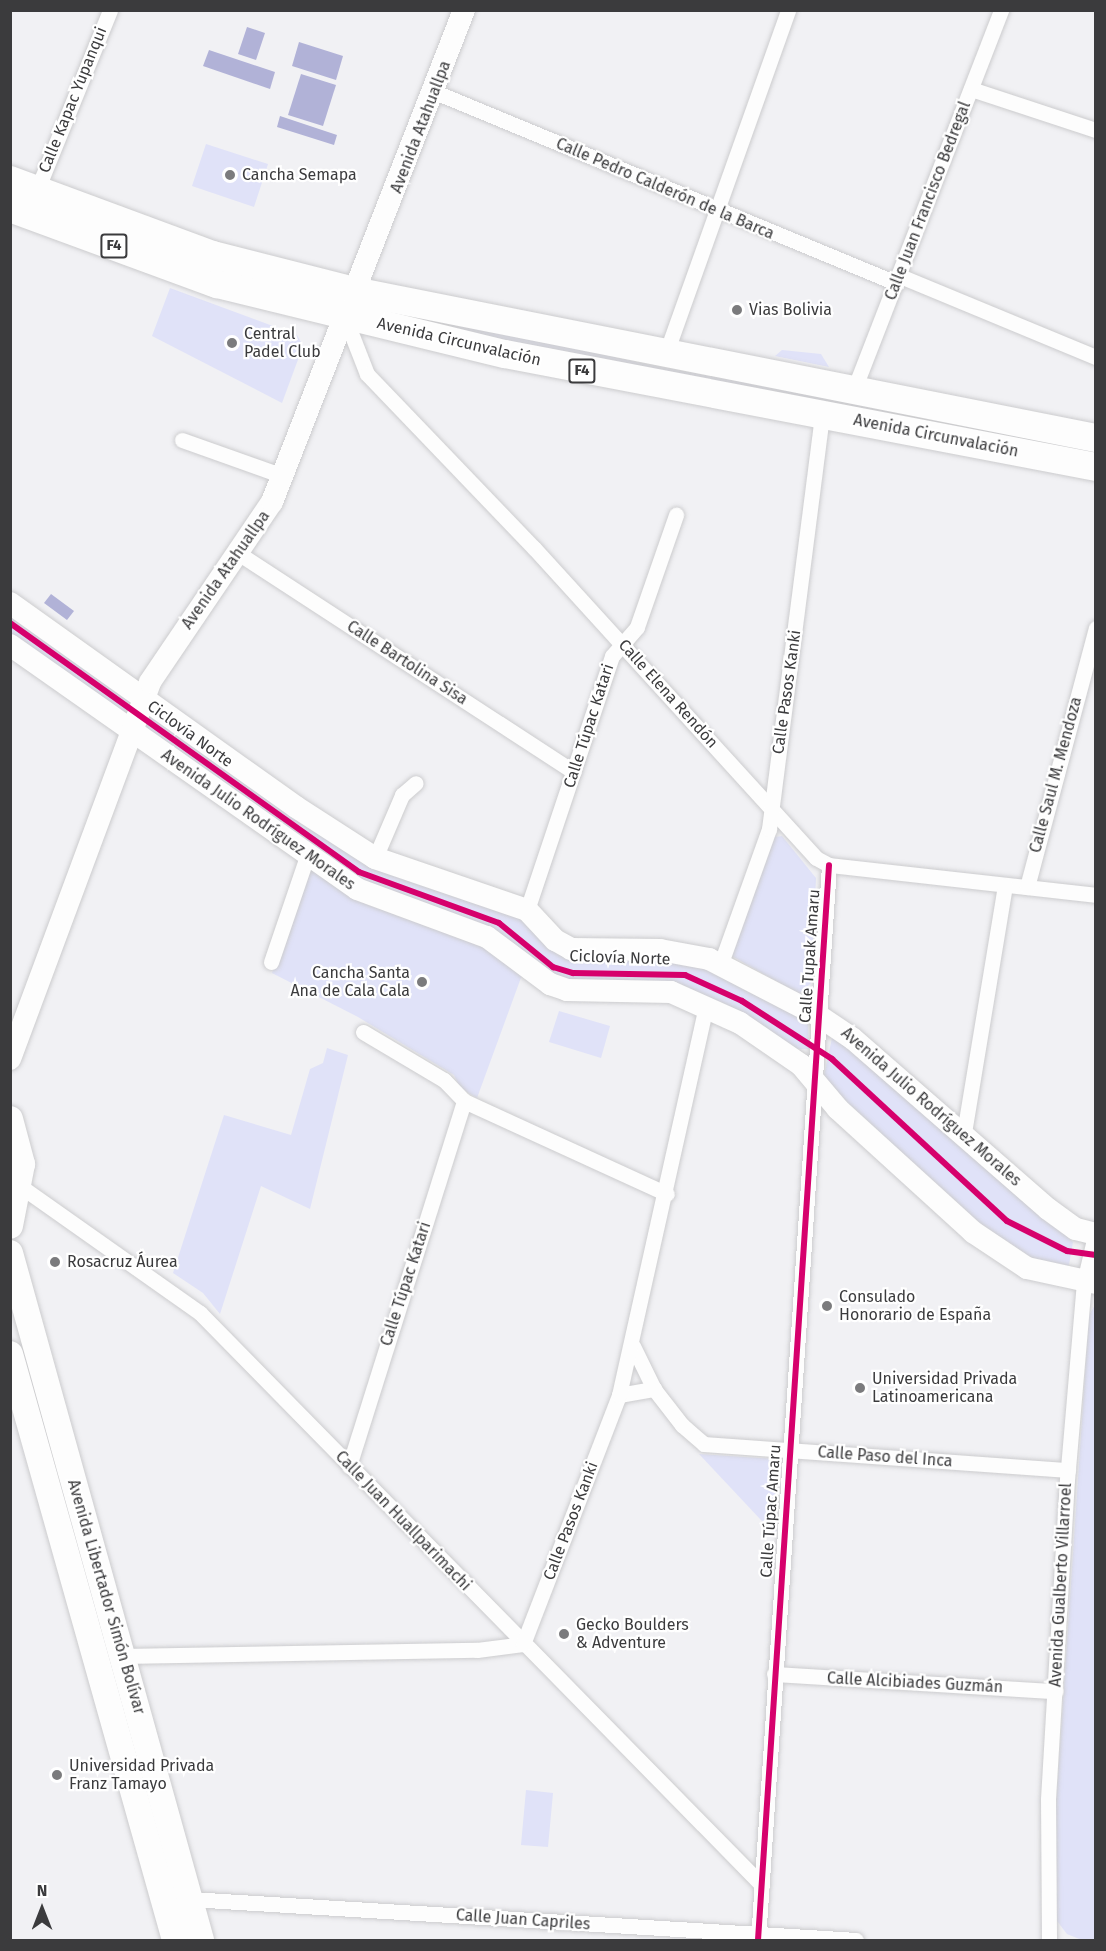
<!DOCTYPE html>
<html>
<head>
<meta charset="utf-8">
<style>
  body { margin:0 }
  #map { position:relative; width:1106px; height:1951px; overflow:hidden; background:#f1f1f4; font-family:"Fira Sans",sans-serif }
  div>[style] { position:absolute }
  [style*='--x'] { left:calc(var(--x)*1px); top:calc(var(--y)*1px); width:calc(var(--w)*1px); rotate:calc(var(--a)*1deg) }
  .green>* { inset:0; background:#e0e2f8 }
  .water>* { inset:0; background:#b1b2d7 }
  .roads { filter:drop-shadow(0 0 2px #ccccce) drop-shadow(0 0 2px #ccccce) }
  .street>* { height:15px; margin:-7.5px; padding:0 7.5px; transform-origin:7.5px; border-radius:7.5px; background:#fdfdfd }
  .secondary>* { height:22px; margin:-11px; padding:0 11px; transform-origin:11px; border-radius:11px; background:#fdfdfd }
  .primary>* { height:26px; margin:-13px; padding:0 13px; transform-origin:13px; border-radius:13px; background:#fdfdfd }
  .highway>* { height:28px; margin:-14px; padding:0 14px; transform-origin:14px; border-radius:14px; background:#fdfdfd }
  .cycleway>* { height:6px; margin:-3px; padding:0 3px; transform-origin:3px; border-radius:3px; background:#d6006c }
  .dots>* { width:16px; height:16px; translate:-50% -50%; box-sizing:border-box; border:3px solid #fff; border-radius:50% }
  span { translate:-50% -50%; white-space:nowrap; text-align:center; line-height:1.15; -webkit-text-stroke:4.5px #fff; paint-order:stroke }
  .shield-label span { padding:2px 4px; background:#fff; border:2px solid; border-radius:4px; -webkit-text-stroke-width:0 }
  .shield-label { font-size:15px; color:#3b3b3d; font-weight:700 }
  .street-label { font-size:16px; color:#3b3b3d }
  .poi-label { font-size:16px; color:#3b3b3d }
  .left { translate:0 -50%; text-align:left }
  .right { translate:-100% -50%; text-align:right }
  .frame { position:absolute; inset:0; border:12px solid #3b3b3d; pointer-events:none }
  .north { position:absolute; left:12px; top:1879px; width:60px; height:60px; -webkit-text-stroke:4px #fff; paint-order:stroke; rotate:0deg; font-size:16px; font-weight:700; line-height:24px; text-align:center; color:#3b3b3d }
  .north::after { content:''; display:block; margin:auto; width:21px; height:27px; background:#3b3b3d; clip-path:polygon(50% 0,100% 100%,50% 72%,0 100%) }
</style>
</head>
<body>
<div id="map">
  <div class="green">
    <i style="clip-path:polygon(206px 144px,268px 164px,254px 207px,192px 186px)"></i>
    <i style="clip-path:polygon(170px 288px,297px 335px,303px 346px,282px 403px,152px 336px)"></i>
    <i style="clip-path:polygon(363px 300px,649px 365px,1095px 448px,1095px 458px,648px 374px,361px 308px)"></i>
    <i style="clip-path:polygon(782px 350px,821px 354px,829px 367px,775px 356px)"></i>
    <i style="clip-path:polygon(11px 610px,131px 696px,122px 718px,11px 638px)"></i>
    <i style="clip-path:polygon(151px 711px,309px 824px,521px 916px,539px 932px,696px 961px,808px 1021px,809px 1049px,797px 1049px,716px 1003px,564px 982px,366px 887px,143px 733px)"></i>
    <i style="clip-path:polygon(782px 836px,816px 878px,811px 983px,799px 994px,732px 956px,774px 837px)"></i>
    <i style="clip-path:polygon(308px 867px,473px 938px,522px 975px,477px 1098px,460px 1088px,454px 1075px,358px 1017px,272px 973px)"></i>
    <i style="clip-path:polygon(559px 1011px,610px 1026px,601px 1058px,549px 1042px)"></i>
    <i style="clip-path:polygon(832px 1038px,840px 1038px,1073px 1242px,1068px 1270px,1052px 1270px,1000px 1243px,838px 1097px,824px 1076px)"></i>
    <i style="clip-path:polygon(327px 1048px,348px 1055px,310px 1209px,261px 1186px,220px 1314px,203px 1293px,173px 1273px,224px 1115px,291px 1135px,310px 1069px,323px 1063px)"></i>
    <i style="clip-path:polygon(1095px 1305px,1096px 1940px,1082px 1940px,1067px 1934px,1057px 1921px,1056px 1807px,1089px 1315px)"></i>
    <i style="clip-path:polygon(699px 1454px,777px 1459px,776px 1536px)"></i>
    <i style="clip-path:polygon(526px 1790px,553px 1793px,548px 1847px,521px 1845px)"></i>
  </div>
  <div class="water">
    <i style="clip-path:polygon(247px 27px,265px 33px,256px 60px,238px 54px)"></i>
    <i style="clip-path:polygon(299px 42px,343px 56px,336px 80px,292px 66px)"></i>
    <i style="clip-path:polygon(209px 50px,275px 72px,270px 89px,203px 66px)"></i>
    <i style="clip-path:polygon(301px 74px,336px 85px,323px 126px,288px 115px)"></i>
    <i style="clip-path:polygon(280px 116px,337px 135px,334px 145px,277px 127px)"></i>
    <i style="clip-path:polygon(51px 594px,74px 611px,67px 620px,44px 603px)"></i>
  </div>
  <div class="roads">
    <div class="street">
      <i style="--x:971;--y:89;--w:132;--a:18.2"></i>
      <i style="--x:435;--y:92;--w:500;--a:22.5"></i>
      <i style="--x:37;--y:190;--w:194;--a:-67.9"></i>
      <i style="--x:900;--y:276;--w:212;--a:22.5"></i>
      <i style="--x:344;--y:315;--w:63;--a:68.7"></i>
      <i style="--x:367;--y:374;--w:241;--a:46.2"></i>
      <i style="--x:534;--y:548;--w:419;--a:47.7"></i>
      <i style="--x:816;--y:858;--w:15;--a:28"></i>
      <i style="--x:829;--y:865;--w:269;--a:6.4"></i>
      <i style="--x:665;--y:356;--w:367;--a:-70.4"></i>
      <i style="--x:853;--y:392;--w:410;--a:-68.8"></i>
      <i style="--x:182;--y:440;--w:107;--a:19.6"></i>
      <i style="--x:241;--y:555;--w:397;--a:33.1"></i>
      <i style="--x:375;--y:858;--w:69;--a:-66.8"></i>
      <i style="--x:402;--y:795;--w:18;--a:-41"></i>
      <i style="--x:1027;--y:887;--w:268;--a:-75.1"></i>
      <i style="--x:527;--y:910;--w:268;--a:-71.5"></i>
      <i style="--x:612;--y:656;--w:38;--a:-49"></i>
      <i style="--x:637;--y:627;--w:119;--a:-70.8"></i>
      <i style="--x:271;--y:962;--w:112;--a:-71.2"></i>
      <i style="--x:721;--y:963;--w:142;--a:-70.3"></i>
      <i style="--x:769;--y:829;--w:418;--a:-82.7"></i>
      <i style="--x:363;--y:1032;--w:94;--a:30.7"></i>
      <i style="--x:444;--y:1080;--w:29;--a:46"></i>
      <i style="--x:464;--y:1101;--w:223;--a:24.6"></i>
      <i style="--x:964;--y:1133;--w:251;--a:-80.6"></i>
      <i style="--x:20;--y:1186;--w:220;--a:35.2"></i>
      <i style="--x:200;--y:1313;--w:802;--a:45.51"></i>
      <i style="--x:633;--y:1346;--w:48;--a:64"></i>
      <i style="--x:654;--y:1389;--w:46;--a:52.1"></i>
      <i style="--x:682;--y:1425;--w:29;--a:41"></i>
      <i style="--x:704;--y:1444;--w:365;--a:4.1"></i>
      <i style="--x:619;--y:1395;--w:36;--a:-10"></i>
      <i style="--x:349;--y:1466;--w:383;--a:-72.5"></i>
      <i style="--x:122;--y:1656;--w:355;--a:-1"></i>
      <i style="--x:477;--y:1650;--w:46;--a:-7.4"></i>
      <i style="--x:523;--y:1644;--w:267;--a:-68.9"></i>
      <i style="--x:619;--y:1395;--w:399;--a:-77.4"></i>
      <i style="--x:774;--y:1674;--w:282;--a:3.5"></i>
      <i style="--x:190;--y:1899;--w:667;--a:3.52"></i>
      <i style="--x:758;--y:1940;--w:1077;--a:-86.22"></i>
      <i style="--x:1049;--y:1940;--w:141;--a:-90.4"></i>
      <i style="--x:1048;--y:1799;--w:320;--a:-86.6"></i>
      <i style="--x:1067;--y:1480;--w:199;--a:-85.1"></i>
      <i style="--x:1084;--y:1282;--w:52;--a:-76.8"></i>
    </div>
    <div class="secondary">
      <i style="--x:10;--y:603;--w:351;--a:35.5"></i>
      <i style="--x:296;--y:807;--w:94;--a:32.8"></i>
      <i style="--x:375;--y:858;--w:161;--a:18.9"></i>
      <i style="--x:527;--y:910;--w:41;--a:47"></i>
      <i style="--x:555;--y:940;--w:18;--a:29"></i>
      <i style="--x:571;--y:949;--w:89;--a:0.6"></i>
      <i style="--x:660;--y:950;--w:50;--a:10.4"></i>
      <i style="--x:709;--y:959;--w:124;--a:27.4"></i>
      <i style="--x:819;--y:1016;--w:40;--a:34"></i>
      <i style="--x:852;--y:1038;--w:260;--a:41.1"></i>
      <i style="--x:1048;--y:1209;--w:34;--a:36"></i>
      <i style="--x:1076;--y:1229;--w:21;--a:14"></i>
      <i style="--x:10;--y:645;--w:424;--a:35.1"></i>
      <i style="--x:357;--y:889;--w:139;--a:20.3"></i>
      <i style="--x:487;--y:937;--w:79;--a:36.7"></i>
      <i style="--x:550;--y:984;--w:18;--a:19"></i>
      <i style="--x:567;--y:990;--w:104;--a:1.1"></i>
      <i style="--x:671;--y:992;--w:76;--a:24.2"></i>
      <i style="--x:740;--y:1023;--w:74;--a:34.5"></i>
      <i style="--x:801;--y:1065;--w:57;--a:49.9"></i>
      <i style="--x:838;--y:1109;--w:183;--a:42.3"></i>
      <i style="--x:973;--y:1232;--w:65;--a:33.7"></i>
      <i style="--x:1027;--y:1268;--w:71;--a:12.3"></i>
      <i style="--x:10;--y:1059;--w:402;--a:-69.6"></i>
      <i style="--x:150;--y:682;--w:217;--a:-55.9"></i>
      <i style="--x:272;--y:502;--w:528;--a:-68.68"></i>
    </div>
    <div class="primary">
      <i style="--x:10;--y:1119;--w:47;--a:75.1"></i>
      <i style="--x:22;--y:1164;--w:63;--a:101"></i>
      <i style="--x:10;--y:1253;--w:713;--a:74.46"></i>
      <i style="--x:10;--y:1354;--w:609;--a:74.27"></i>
    </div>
    <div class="highway">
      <i style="--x:10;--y:180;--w:216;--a:20.3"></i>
      <i style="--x:213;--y:255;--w:146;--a:14.3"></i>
      <i style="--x:354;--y:291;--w:756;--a:11.21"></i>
      <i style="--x:10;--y:208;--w:221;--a:20.2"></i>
      <i style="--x:217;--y:284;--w:296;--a:13.7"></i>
      <i style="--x:505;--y:354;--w:602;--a:10.82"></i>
    </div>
  </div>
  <div class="cycleway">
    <i style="--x:10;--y:623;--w:429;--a:35.5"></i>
    <i style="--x:359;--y:872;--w:149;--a:20"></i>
    <i style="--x:499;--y:923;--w:70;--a:39.2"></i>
    <i style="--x:553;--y:967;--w:21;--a:17"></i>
    <i style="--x:573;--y:973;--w:112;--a:1"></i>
    <i style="--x:685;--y:975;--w:63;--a:24.5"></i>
    <i style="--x:742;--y:1001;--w:107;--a:32.8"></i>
    <i style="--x:832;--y:1059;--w:238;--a:42.8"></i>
    <i style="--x:1007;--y:1221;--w:67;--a:26.6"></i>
    <i style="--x:1067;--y:1251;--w:29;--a:8"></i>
    <i style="--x:758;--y:1940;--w:1077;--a:-86.22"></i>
  </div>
  <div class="dots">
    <i style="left:230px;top:175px;background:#7b7b7d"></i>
    <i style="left:737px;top:310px;background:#7b7b7d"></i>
    <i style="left:232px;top:343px;background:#7b7b7d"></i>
    <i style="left:422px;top:982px;background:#7b7b7d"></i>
    <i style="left:55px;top:1262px;background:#7b7b7d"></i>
    <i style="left:827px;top:1306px;background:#7b7b7d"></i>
    <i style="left:860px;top:1388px;background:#7b7b7d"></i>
    <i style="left:564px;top:1634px;background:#7b7b7d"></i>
    <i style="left:57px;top:1775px;background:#7b7b7d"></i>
  </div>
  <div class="shield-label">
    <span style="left:114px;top:246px">F4</span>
    <span style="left:582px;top:371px">F4</span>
  </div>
  <div class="street-label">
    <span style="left:73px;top:100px;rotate:-68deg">Calle Kapac Yupanqui</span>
    <span style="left:421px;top:127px;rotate:-69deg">Avenida Atahuallpa</span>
    <span style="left:665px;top:189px;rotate:23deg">Calle Pedro Calderón de la Barca</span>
    <span style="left:928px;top:201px;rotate:-69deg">Calle Juan Francisco Bedregal</span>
    <span style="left:459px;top:342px;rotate:13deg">Avenida Circunvalación</span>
    <span style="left:936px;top:436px;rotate:11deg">Avenida Circunvalación</span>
    <span style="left:226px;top:570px;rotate:-55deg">Avenida Atahuallpa</span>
    <span style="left:407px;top:663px;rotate:33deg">Calle Bartolina Sisa</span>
    <span style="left:787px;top:692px;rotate:-82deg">Calle Pasos Kanki</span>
    <span style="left:668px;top:694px;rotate:48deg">Calle Elena Rendón</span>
    <span style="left:589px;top:726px;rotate:-72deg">Calle Túpac Katari</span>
    <span style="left:190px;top:734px;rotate:36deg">Ciclovía Norte</span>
    <span style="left:1056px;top:775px;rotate:-75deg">Calle Saul M. Mendoza</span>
    <span style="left:258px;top:820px;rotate:35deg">Avenida Julio Rodríguez Morales</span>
    <span style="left:810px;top:956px;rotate:-86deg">Calle Tupak Amaru</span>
    <span style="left:620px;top:958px;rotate:2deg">Ciclovía Norte</span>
    <span style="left:931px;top:1107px;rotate:41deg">Avenida Julio Rodríguez Morales</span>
    <span style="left:406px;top:1284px;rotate:-72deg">Calle Túpac Katari</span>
    <span style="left:885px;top:1457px;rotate:4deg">Calle Paso del Inca</span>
    <span style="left:771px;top:1511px;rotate:-86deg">Calle Túpac Amaru</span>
    <span style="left:403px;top:1521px;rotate:46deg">Calle Juan Huallparimachi</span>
    <span style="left:571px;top:1521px;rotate:-69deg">Calle Pasos Kanki</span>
    <span style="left:1061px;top:1585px;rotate:-87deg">Avenida Gualberto Villarroel</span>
    <span style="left:106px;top:1597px;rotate:74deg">Avenida Libertador Simón Bolívar</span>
    <span style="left:915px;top:1683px;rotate:3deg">Calle Alcibiades Guzmán</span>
    <span style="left:523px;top:1920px;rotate:4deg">Calle Juan Capriles</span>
  </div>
  <div class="poi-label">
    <span class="left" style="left:242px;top:175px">Cancha Semapa</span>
    <span class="left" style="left:749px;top:310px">Vias Bolivia</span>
    <span class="left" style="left:244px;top:343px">Central<br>Padel Club</span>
    <span class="right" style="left:410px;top:982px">Cancha Santa<br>Ana de Cala Cala</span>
    <span class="left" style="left:67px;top:1262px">Rosacruz Áurea</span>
    <span class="left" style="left:839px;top:1306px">Consulado<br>Honorario de España</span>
    <span class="left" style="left:872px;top:1388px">Universidad Privada<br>Latinoamericana</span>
    <span class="left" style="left:576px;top:1634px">Gecko Boulders<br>&amp; Adventure</span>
    <span class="left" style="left:69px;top:1775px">Universidad Privada<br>Franz Tamayo</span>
  </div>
  <div class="frame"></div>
  <div class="north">N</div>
</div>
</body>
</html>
